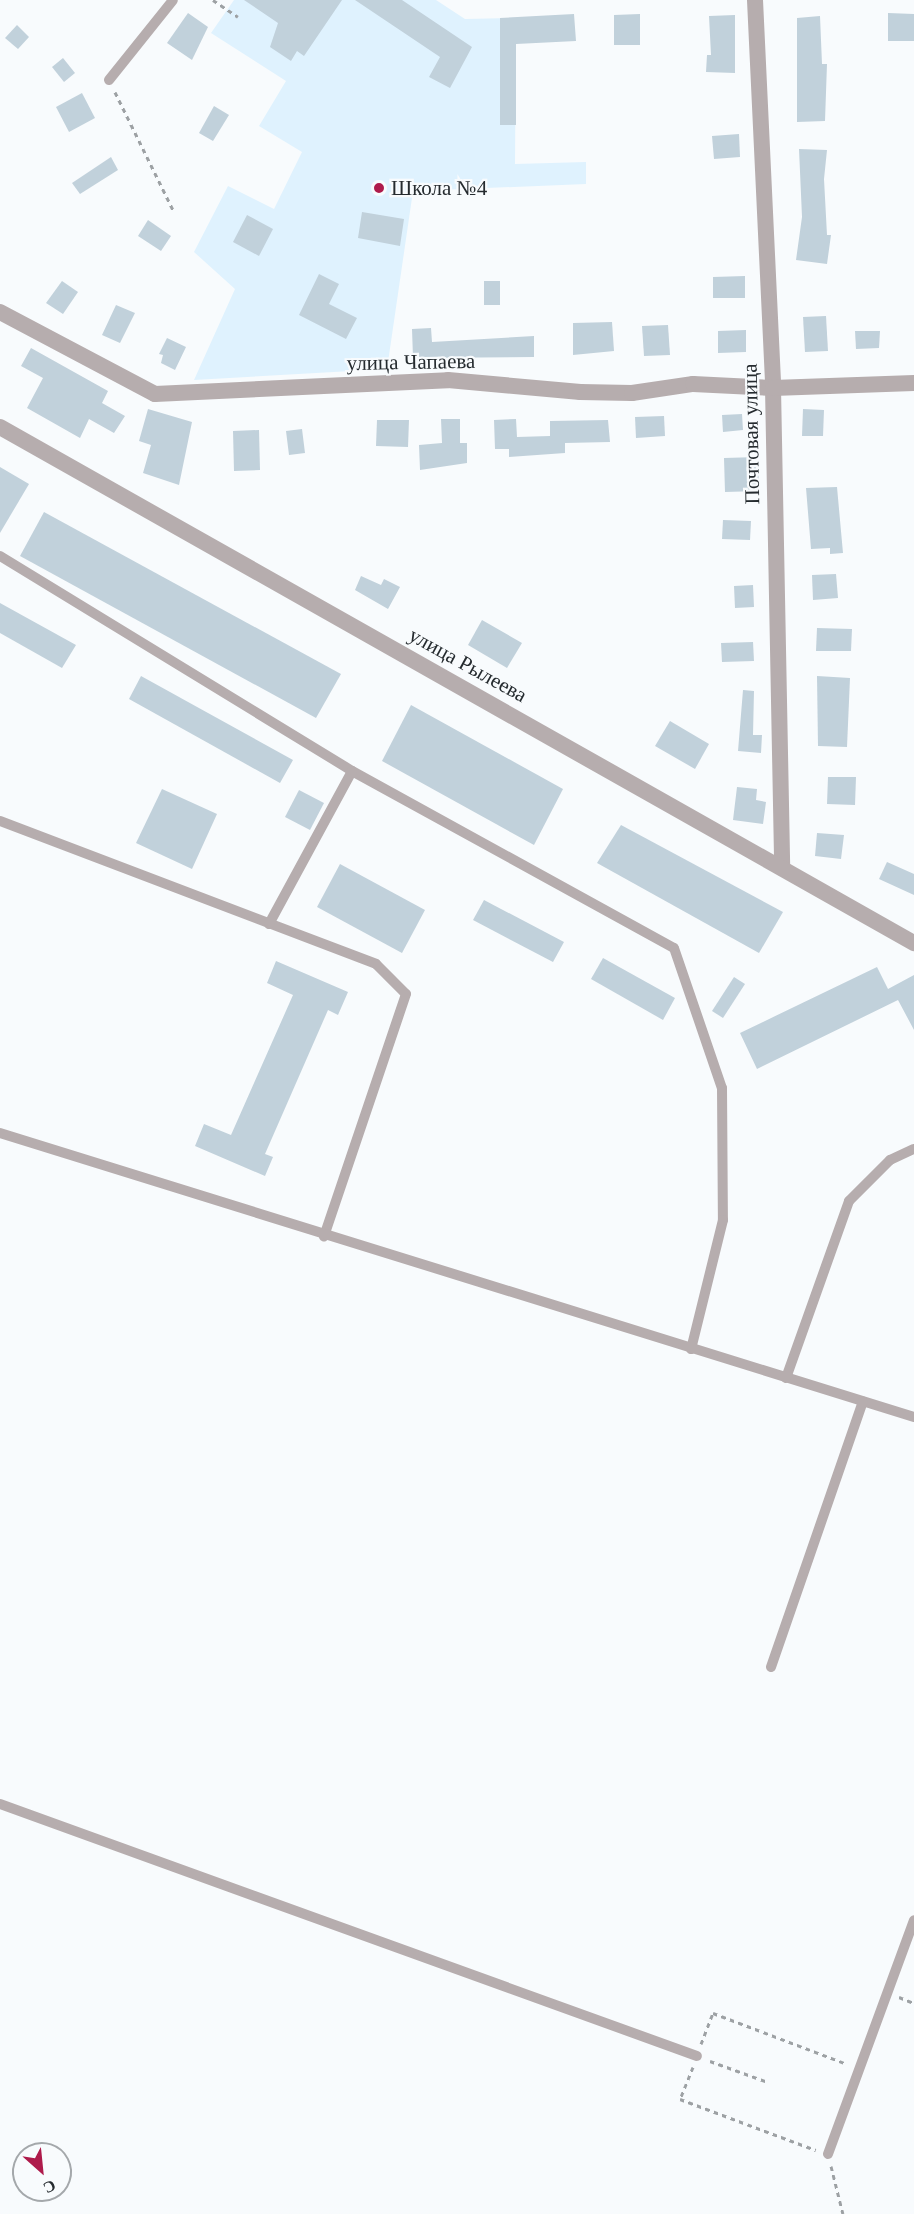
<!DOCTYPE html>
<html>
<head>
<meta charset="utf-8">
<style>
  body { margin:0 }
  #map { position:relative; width:914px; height:2214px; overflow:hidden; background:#f8fbfd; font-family:"Times New Roman",serif }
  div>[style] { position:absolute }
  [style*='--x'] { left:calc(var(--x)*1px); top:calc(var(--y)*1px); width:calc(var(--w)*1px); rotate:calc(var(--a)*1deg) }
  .built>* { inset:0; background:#dff2fe }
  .building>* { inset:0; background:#c1d1db }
  .path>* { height:3px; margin-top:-1.5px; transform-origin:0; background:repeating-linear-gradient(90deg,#9da1a4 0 4.5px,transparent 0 9px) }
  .service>* { height:10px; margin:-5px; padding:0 5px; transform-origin:5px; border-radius:5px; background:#b6adae }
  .minor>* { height:16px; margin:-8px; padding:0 8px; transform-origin:8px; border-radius:8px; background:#b6adae }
  .dots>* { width:16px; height:16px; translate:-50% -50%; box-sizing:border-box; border:3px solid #f8fbfd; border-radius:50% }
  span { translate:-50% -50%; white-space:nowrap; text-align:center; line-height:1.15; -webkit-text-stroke:4.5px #f8fbfd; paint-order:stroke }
  .poi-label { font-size:21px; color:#252b2f }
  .left { translate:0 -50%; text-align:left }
  .street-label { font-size:21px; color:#252b2f }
  .north { position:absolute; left:12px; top:2142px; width:60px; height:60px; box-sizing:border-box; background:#f8fbfd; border:2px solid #a4a8ab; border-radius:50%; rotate:153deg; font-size:16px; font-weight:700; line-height:24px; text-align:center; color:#252b2f }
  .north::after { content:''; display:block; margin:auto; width:21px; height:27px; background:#ae1b4b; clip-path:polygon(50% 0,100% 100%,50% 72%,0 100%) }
</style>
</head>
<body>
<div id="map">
  <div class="built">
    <i style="clip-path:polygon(234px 0,436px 0,465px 19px,516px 18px,515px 164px,586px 162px,586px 184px,413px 191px,387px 369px,194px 380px,235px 289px,194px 252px,228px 186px,274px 209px,302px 152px,259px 126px,286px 81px,211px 33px)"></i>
  </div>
  <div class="building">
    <i style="clip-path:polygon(244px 0,342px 0,304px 56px,297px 51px,291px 61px,270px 47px,278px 23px)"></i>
    <i style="clip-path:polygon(355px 0,402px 0,472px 47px,450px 88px,429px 77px,440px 57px)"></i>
    <i style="clip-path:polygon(188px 13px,208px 27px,192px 60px,167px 43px)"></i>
    <i style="clip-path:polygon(888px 13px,914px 14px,914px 41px,888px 41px)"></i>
    <i style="clip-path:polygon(574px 14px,576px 41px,516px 44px,516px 125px,500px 125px,500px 18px)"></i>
    <i style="clip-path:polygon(640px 14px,640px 45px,614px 45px,614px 15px)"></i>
    <i style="clip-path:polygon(735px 15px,735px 73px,706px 72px,707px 55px,711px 55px,709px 16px)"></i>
    <i style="clip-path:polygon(820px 16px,822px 64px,827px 64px,825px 121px,797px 122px,797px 18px)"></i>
    <i style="clip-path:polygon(17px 25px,29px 37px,18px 49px,5px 38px)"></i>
    <i style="clip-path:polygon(63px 58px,75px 73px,64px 82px,52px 67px)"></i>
    <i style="clip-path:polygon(82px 93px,95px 118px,69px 132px,56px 107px)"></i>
    <i style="clip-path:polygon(214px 106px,229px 115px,213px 141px,199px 133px)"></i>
    <i style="clip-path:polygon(739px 134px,740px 157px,714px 159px,712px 136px)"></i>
    <i style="clip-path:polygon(799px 149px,827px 150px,824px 179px,827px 235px,831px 235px,827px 264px,796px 260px,802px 217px)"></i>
    <i style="clip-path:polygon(111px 157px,118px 170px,80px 194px,72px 183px)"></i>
    <i style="clip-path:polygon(362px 212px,404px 219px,400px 246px,358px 238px)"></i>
    <i style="clip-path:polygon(247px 215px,273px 229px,259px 256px,233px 242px)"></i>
    <i style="clip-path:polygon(148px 220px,171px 236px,161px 251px,138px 236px)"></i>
    <i style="clip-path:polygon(319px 274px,339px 284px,329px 304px,357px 318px,346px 339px,299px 315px)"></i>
    <i style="clip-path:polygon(745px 276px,745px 298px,713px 298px,713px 277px)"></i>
    <i style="clip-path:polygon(62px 281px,78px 292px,63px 314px,46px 303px)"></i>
    <i style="clip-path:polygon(484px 281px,500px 281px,500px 305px,484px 305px)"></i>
    <i style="clip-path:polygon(116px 305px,135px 313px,120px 343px,102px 335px)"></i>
    <i style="clip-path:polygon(826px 316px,828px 351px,805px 352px,803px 317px)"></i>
    <i style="clip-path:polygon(612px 322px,614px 351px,573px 355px,573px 323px)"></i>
    <i style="clip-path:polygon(668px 325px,670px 355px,644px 356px,642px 326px)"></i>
    <i style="clip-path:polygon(431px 328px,432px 342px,534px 336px,534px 357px,413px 358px,412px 329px)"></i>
    <i style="clip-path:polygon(746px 330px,746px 352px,718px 353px,718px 331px)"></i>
    <i style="clip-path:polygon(855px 331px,880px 331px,879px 348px,856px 349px)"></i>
    <i style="clip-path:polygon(167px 338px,186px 347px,175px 370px,161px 363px,163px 355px,159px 354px)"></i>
    <i style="clip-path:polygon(31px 348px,108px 391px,102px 403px,125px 416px,114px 433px,89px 419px,80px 438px,27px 408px,43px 378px,21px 366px)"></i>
    <i style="clip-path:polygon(148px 409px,192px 422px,179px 485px,143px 473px,151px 445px,139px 441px)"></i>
    <i style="clip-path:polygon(803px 409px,824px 410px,823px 436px,802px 436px)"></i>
    <i style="clip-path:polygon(742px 414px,743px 430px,723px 432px,722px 415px)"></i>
    <i style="clip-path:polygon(664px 416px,665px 436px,636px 438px,635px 417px)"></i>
    <i style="clip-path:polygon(441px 419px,460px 419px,460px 443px,467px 443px,467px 463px,420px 470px,419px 445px,442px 443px)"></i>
    <i style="clip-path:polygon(516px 419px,517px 437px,550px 436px,550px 421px,608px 420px,610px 442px,565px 443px,565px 453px,509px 457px,509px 449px,495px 449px,494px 420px)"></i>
    <i style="clip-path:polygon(377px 420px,409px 420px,408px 447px,376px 446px)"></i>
    <i style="clip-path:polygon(302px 429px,305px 453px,289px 455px,286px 431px)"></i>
    <i style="clip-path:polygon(259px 430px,260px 470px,234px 471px,233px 431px)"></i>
    <i style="clip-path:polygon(758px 457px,759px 491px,725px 492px,724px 458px)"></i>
    <i style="clip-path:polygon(0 467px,29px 484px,0 533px)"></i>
    <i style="clip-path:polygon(837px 487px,843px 553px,830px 554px,830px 548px,811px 549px,806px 488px)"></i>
    <i style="clip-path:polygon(44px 512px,341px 674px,316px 718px,20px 556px)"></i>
    <i style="clip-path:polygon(723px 520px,751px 521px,750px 540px,722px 539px)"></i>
    <i style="clip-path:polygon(836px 574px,838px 598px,813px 600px,812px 575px)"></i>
    <i style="clip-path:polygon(361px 576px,381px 585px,384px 579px,400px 587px,388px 609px,355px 590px)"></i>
    <i style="clip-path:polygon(753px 585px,754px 607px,735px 608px,734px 586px)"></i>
    <i style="clip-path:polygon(0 603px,76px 645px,62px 668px,0 633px)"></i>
    <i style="clip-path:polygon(482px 620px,522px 643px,507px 668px,468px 645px)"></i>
    <i style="clip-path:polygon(817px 628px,852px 629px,851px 651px,816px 651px)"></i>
    <i style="clip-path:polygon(753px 642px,754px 661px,722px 662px,721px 643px)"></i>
    <i style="clip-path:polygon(141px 676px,293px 760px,280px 783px,129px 699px)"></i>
    <i style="clip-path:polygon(817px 676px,850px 678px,847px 747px,818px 746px)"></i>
    <i style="clip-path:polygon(743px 690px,754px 691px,753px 735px,762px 735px,761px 753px,738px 751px)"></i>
    <i style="clip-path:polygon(411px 705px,563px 789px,534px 845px,382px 761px)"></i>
    <i style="clip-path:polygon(670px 721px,709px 744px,695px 769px,655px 746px)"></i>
    <i style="clip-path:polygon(828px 777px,856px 777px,855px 805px,827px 804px)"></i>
    <i style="clip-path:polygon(737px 787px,757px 789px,756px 800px,766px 802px,763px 824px,733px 820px)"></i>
    <i style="clip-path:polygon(162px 789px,217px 814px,192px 869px,136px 843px)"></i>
    <i style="clip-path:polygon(299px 790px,324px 803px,310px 830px,285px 817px)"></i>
    <i style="clip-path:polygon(621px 825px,783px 912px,759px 953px,597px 863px)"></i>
    <i style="clip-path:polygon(817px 833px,844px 835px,841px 859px,815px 856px)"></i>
    <i style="clip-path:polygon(887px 862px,914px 874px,914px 895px,879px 879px)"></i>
    <i style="clip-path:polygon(340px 864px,425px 910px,402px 953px,317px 907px)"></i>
    <i style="clip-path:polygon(484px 900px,564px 942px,553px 962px,473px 920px)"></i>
    <i style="clip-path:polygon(603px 958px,675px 998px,663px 1020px,591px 979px)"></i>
    <i style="clip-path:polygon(276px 961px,348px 992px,338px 1015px,328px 1010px,265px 1154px,273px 1157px,265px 1176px,195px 1146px,204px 1124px,231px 1135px,293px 995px,267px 983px)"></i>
    <i style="clip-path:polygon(877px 967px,888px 989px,914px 975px,914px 1030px,898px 1000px,757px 1069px,740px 1033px)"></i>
    <i style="clip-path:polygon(734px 977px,745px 984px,723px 1018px,712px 1011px)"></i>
  </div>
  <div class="path">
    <i style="--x:213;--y:0;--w:30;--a:34"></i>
    <i style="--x:115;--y:92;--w:134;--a:63.8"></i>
    <i style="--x:899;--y:1997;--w:16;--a:22"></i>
    <i style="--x:701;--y:2044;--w:33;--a:-69"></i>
    <i style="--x:713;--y:2013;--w:143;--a:20.8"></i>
    <i style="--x:710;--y:2061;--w:62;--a:19.9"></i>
    <i style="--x:693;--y:2067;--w:35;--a:112"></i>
    <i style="--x:680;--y:2099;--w:145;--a:20.6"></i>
    <i style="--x:831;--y:2166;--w:49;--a:76"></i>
  </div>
  <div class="service">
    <i style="--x:109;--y:80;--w:102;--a:-51.3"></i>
    <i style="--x:0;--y:556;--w:412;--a:31.4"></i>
    <i style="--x:352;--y:771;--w:367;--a:28.8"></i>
    <i style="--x:674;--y:948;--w:148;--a:71.1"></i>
    <i style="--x:722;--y:1088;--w:132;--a:89.6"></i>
    <i style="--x:723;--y:1220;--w:133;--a:103.9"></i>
    <i style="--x:0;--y:821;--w:402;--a:20.8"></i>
    <i style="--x:376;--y:964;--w:42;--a:45"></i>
    <i style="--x:406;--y:994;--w:256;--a:108.7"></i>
    <i style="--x:269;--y:924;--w:174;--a:-61.5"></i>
    <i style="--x:0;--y:1133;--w:957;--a:17.26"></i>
    <i style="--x:786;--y:1378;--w:188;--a:-70.4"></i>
    <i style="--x:849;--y:1201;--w:58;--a:-45"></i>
    <i style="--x:890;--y:1160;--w:26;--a:-25"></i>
    <i style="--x:771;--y:1667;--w:281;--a:-70.9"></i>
    <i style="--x:0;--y:1804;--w:741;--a:19.88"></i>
    <i style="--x:828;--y:2154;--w:249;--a:-69.8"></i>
  </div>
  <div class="minor">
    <i style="--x:755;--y:0;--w:388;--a:87.3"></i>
    <i style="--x:773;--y:388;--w:480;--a:88.9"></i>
    <i style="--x:0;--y:312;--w:175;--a:27.9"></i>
    <i style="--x:155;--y:394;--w:293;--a:-2.7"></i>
    <i style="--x:448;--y:380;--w:133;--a:5.2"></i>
    <i style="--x:580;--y:392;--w:52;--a:1.1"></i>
    <i style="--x:632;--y:393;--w:62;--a:-8.4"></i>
    <i style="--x:693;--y:384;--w:80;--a:2.9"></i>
    <i style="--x:773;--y:388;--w:141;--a:-2"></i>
    <i style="--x:0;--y:427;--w:1050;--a:29.45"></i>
  </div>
  <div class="dots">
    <i style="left:379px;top:188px;background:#ae1b4b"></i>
  </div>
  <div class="poi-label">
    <span class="left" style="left:391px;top:188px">Школа №4</span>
  </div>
  <div class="street-label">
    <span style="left:411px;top:362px;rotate:-1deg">улица Чапаева</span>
    <span style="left:751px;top:434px;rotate:-91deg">Почтовая улица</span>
    <span style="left:468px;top:665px;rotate:29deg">улица Рылеева</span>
  </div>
  <div class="north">С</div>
</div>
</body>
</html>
